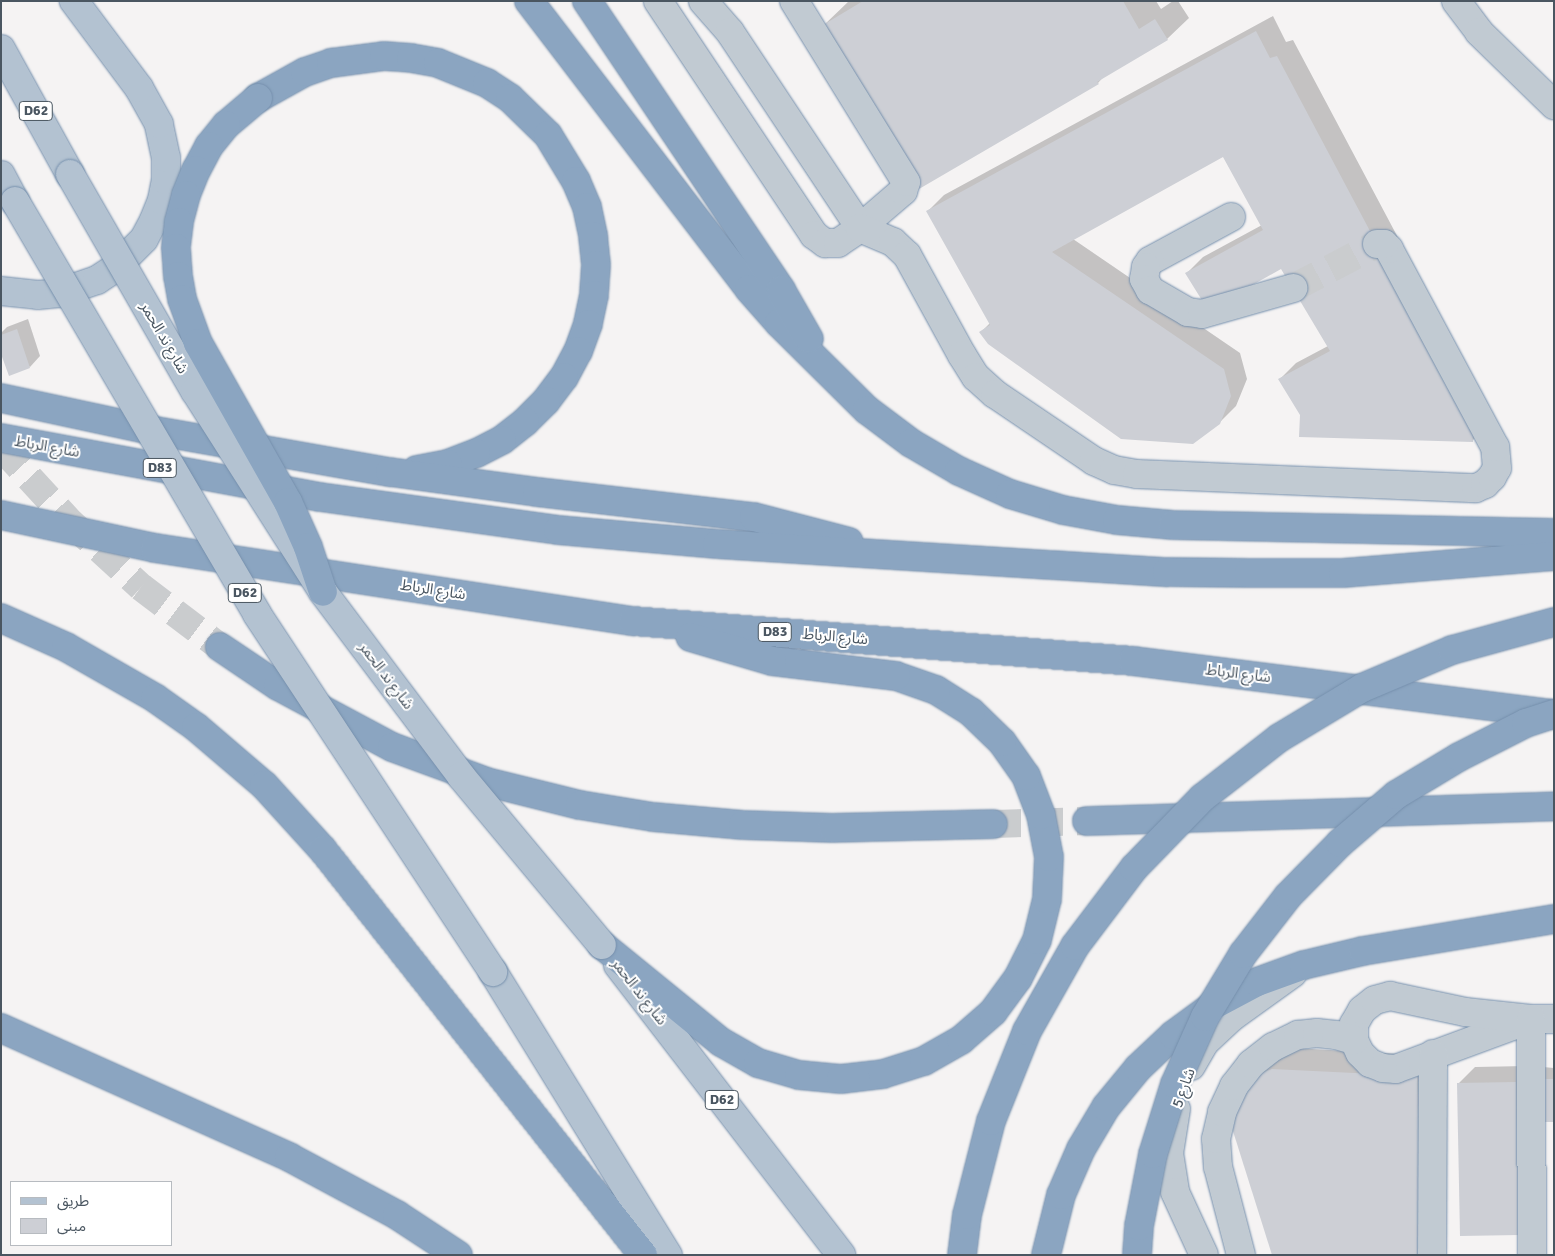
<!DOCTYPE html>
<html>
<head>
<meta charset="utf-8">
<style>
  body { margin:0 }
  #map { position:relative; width:1555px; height:1256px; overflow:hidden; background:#f5f3f3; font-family:Signika,"Noto Sans Arabic",sans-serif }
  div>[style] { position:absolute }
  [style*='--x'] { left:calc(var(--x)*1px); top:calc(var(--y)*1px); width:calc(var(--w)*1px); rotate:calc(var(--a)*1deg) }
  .shadow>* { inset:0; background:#0003 }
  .building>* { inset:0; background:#cdcfd5 }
  .minor-tunnel>* { height:28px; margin-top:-14px; transform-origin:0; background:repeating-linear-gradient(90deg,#caccce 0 28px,transparent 0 42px) }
  .highway-tunnel>* { height:28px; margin-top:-14px; transform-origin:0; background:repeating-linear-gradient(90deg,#caccce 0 28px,transparent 0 42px) }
  .roads { filter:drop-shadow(0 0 1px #7690ad) drop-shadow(0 0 1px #7690ad) }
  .minor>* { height:28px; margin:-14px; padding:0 14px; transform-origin:14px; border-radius:14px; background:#c1cad2 }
  .major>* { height:28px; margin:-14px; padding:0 14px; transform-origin:14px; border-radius:14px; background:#b3c2d1 }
  .highway>* { height:28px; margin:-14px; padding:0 14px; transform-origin:14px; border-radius:14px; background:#8ba5c1 }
  .bridges { filter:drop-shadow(0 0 1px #7690ad) drop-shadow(0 0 1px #7690ad) }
  .major-bridge>* { height:28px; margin:-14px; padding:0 14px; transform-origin:14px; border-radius:14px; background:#b3c2d1 }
  .highway-bridge>* { height:28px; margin:-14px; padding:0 14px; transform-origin:14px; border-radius:14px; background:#8ba5c1 }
  span { translate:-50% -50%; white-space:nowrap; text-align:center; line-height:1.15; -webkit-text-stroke:4px #fff; paint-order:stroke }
  .shield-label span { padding:1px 4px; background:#fff; border:1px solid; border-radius:4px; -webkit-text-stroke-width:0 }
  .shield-label { font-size:14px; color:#4a5661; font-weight:700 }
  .street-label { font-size:15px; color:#4a5661 }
  .frame { position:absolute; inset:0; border:2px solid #4a5661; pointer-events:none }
  .legend { position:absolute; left:10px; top:1181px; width:162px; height:65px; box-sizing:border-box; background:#fff; border:1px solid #b7bbc0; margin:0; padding:6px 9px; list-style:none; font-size:15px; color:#4a5661 }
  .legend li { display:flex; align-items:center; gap:10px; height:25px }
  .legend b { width:25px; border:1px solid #b7bbc0 }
</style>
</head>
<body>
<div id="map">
  <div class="shadow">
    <i style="clip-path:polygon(849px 1px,1156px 1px,1161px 9px,1173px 1px,1178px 1px,1189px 18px,1167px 39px,1105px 75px,1098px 83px,824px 25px)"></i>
    <i style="clip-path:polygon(1273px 16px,1286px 42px,1293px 40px,1488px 407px,1488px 425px,1472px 441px,1301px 415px,1280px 379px,1296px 363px,1328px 346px,1282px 267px,1187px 273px,1203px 257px,1262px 225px,1223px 156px,1073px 239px,1240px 353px,1247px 379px,1236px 406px,1219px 423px,981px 332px,990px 323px,928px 211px,944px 195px)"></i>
    <i style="clip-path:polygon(28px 319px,40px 356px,30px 367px,1px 350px,1px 333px,7px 327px)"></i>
    <i style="clip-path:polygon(1294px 1048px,1437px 1056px,1442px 1255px,1255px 1077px)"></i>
    <i style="clip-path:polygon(1532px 1066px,1554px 1068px,1554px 1121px,1533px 1121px,1535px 1218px,1459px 1083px,1475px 1067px)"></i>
  </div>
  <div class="building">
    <i style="clip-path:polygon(863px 1px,1123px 1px,1139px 29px,1155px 19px,1168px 40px,1097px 82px,1099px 84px,919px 189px,823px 25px)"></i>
    <i style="clip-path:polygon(1256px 31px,1270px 58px,1277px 56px,1472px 423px,1473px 442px,1299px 437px,1300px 415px,1278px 379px,1330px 351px,1281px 269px,1208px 310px,1185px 273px,1263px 230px,1223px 157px,1052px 252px,1224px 369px,1231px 396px,1220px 424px,1193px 444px,1121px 439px,988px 344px,979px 332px,990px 325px,926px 211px)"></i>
    <i style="clip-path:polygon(17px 329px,30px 368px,9px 376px,1px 354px,1px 335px)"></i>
    <i style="clip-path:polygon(1272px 1069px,1417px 1076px,1421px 1255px,1272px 1255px,1232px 1128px,1240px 1094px,1254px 1076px)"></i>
    <i style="clip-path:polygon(1533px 1079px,1554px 1079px,1554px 1122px,1533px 1122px)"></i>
    <i style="clip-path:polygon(1516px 1082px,1519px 1235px,1460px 1236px,1457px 1083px)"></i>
  </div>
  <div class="minor-tunnel">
    <i style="--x:1293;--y:288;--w:95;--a:-27.6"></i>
  </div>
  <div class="highway-tunnel">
    <i style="--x:1;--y:447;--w:100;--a:47.4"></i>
    <i style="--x:69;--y:521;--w:98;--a:42.5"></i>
    <i style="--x:141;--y:587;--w:99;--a:37.2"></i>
    <i style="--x:993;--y:824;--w:94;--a:-1.8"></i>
  </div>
  <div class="roads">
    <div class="minor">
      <i style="--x:658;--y:1;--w:281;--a:56.3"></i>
      <i style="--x:814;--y:235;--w:14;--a:36"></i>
      <i style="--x:825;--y:243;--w:13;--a:0"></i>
      <i style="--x:838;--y:243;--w:27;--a:-34"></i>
      <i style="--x:860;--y:228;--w:57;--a:-40.7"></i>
      <i style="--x:903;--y:191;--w:9;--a:-72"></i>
      <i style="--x:906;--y:182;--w:213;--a:-121.7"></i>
      <i style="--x:703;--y:1;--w:41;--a:48.9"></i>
      <i style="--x:730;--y:32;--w:235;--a:56.4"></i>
      <i style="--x:860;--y:228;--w:36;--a:23"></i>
      <i style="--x:893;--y:242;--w:19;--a:43"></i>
      <i style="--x:907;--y:255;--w:114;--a:61.2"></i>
      <i style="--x:962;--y:355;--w:26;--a:58"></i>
      <i style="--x:976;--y:377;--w:25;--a:42"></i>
      <i style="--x:995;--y:394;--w:120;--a:34.1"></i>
      <i style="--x:1094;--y:461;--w:22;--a:24"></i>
      <i style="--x:1114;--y:470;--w:23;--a:10"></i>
      <i style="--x:1137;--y:474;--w:339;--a:2.4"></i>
      <i style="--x:1476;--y:488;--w:10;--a:-24"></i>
      <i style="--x:1485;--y:484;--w:10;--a:-45"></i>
      <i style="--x:1492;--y:477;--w:10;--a:-61"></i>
      <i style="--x:1497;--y:468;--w:21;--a:-95"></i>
      <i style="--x:1495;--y:447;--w:225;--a:-118.2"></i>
      <i style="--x:1389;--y:249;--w:7;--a:-135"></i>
      <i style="--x:1384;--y:244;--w:7;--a:180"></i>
      <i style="--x:1456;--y:1;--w:39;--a:53"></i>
      <i style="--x:1479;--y:32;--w:105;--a:44.2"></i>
      <i style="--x:1231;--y:217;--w:92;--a:151.5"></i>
      <i style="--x:1150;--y:261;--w:7;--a:124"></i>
      <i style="--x:1146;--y:267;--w:12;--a:99"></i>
      <i style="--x:1144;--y:279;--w:13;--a:61"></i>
      <i style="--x:1150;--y:290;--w:44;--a:30.1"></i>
      <i style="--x:1188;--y:312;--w:14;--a:8"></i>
      <i style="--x:1202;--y:314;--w:95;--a:-15.9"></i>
      <i style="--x:1531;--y:1019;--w:144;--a:159.7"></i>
      <i style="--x:1396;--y:1069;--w:13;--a:-176"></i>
      <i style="--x:1383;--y:1068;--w:14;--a:-159"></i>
      <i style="--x:1370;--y:1063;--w:14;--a:-135"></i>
      <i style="--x:1360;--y:1053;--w:14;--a:-115"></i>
      <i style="--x:1354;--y:1040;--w:16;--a:-90"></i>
      <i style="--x:1354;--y:1024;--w:16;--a:-60"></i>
      <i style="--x:1362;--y:1010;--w:16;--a:-38"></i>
      <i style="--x:1375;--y:1000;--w:16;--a:-15"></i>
      <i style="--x:1390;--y:996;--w:77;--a:12"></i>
      <i style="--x:1465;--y:1012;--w:66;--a:6.1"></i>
      <i style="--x:1531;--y:1019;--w:23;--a:0"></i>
      <i style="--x:1531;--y:1019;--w:236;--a:89.8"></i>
      <i style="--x:1191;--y:1066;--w:28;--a:-60"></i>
      <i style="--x:1205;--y:1042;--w:37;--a:-43"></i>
      <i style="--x:1232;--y:1017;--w:75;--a:-35.8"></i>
      <i style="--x:1176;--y:1109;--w:45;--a:99"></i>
      <i style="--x:1169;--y:1153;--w:39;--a:81"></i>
      <i style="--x:1175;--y:1192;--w:69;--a:65.3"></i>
      <i style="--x:1241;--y:1255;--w:91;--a:-104.6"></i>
      <i style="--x:1218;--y:1167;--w:28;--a:-94"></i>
      <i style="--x:1216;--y:1139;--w:28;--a:-77"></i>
      <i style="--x:1222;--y:1112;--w:29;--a:-65"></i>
      <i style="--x:1234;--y:1086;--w:28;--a:-52"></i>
      <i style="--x:1251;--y:1064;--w:28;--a:-38"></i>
      <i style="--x:1273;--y:1047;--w:28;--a:-26"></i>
      <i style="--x:1298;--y:1035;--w:19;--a:-6"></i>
      <i style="--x:1317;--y:1033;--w:19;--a:6"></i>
      <i style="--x:1336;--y:1035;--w:19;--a:16"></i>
      <i style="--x:1432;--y:1255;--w:201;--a:-89.7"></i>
    </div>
    <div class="major">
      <i style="--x:1;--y:49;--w:143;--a:61.1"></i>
      <i style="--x:1;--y:175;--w:30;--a:62"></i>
      <i style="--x:1;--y:291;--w:37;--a:6"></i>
      <i style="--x:38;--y:295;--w:21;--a:-5"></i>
      <i style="--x:59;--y:293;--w:40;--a:-18.9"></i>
      <i style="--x:97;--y:280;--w:20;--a:-33"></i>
      <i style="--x:114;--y:269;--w:42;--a:-45"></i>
      <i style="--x:144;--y:239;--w:21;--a:-62"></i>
      <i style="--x:154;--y:220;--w:22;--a:-68"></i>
      <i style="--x:162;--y:200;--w:20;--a:-79"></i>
      <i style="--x:166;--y:180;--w:22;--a:-90"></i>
      <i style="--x:166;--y:158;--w:35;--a:-102"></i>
      <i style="--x:159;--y:124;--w:41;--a:-119.1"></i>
      <i style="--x:139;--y:88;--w:109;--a:-126.8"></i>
      <i style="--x:618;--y:965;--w:366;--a:52.4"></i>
      <i style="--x:493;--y:972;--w:333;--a:58.3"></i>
    </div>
    <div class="highway">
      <i style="--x:529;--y:1;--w:362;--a:52.6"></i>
      <i style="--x:749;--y:289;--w:45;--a:48.6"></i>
      <i style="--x:779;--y:323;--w:124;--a:44.7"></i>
      <i style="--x:867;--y:410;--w:55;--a:36.9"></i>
      <i style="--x:911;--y:443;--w:56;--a:30.3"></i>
      <i style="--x:959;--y:471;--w:56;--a:24.3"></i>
      <i style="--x:1010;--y:494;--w:55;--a:16.8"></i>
      <i style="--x:1063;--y:510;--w:55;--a:10.5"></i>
      <i style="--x:1117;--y:520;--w:56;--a:5.1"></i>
      <i style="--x:1173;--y:525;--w:381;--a:1.2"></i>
      <i style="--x:587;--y:1;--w:348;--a:56.1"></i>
      <i style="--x:781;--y:290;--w:56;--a:60.3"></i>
      <i style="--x:258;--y:98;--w:54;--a:-29"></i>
      <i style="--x:305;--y:72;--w:28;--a:-19"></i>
      <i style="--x:331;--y:63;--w:53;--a:-7.5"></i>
      <i style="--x:384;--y:56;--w:27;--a:4"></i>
      <i style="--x:411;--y:58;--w:27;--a:10"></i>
      <i style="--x:438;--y:63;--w:53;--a:22.2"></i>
      <i style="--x:487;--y:83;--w:27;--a:33"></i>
      <i style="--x:510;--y:98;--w:53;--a:44.2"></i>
      <i style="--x:548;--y:135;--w:54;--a:58.7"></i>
      <i style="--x:576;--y:181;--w:28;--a:67"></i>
      <i style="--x:587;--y:207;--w:30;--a:78"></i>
      <i style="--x:593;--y:236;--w:29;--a:84"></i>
      <i style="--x:596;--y:265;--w:30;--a:94"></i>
      <i style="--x:594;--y:295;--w:30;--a:102"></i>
      <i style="--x:588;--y:324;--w:29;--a:110"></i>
      <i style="--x:578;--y:351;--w:30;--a:118"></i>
      <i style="--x:564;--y:377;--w:30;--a:127"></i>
      <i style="--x:546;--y:401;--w:30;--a:135"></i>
      <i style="--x:525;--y:422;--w:29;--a:142"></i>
      <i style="--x:502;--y:440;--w:29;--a:153"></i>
      <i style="--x:476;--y:453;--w:30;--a:159"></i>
      <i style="--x:448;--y:464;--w:32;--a:169"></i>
      <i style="--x:1;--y:398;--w:147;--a:12.1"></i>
      <i style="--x:145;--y:429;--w:249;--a:10"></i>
      <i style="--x:390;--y:472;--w:148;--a:7.7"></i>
      <i style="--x:537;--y:492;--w:218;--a:6.6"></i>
      <i style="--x:754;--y:517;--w:98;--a:14.7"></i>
      <i style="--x:1;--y:438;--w:324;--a:10.5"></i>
      <i style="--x:320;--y:497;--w:240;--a:7.9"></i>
      <i style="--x:558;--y:530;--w:160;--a:5"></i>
      <i style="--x:717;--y:544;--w:451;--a:3.6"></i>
      <i style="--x:1167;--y:572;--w:82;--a:0.7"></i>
      <i style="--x:1249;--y:573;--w:94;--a:0"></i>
      <i style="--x:1343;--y:573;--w:212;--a:-4.6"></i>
      <i style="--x:1;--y:515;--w:157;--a:12.1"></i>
      <i style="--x:155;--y:548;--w:484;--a:8.7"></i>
      <i style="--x:633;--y:621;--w:502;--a:4.57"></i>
      <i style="--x:1133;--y:661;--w:424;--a:7.2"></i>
      <i style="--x:1;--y:618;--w:71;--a:24"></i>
      <i style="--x:66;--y:647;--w:103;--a:29.8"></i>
      <i style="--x:155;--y:698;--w:50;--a:35.3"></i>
      <i style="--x:196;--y:727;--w:89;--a:40.5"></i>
      <i style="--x:264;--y:785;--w:88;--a:47.8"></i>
      <i style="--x:323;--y:850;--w:516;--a:51.69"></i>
      <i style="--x:220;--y:647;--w:70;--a:33.9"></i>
      <i style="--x:278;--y:686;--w:129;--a:28.2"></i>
      <i style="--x:392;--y:747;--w:101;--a:20.2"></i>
      <i style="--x:487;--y:782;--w:96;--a:13.9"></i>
      <i style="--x:580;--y:805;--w:74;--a:9.3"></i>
      <i style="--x:653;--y:817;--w:90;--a:5.1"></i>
      <i style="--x:743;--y:825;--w:90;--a:1.9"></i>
      <i style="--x:833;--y:828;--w:160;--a:-1.4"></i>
      <i style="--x:1087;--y:821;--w:467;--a:-1.8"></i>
      <i style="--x:602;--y:945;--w:154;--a:39.2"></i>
      <i style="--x:721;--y:1042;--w:43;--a:29.6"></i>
      <i style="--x:758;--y:1063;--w:43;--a:16.3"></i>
      <i style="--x:799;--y:1075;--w:42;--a:5.4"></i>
      <i style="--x:841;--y:1079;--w:42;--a:-6.8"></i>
      <i style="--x:883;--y:1074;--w:43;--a:-17.6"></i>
      <i style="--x:924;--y:1061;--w:43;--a:-29.6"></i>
      <i style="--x:961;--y:1040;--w:43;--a:-41.2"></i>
      <i style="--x:993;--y:1012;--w:42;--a:-53.7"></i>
      <i style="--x:1018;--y:978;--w:42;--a:-63.4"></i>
      <i style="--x:1037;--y:940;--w:42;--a:-76.3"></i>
      <i style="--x:1047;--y:899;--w:42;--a:-87.3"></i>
      <i style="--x:1049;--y:857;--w:43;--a:-100.8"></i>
      <i style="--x:1041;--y:815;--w:42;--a:-111"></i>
      <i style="--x:1026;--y:776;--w:42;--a:-125.2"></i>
      <i style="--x:1002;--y:742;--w:43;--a:-135.9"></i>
      <i style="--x:971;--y:712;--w:41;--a:-147.8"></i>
      <i style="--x:936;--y:690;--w:42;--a:-160.7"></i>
      <i style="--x:896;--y:676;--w:125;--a:-173.1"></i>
      <i style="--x:772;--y:661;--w:85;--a:-163.7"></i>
      <i style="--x:1;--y:1028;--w:316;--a:24.1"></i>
      <i style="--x:289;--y:1157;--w:123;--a:28.2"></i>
      <i style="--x:397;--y:1215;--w:73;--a:33.3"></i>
      <i style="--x:1046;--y:1255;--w:62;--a:-76"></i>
      <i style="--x:1061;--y:1195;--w:50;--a:-66.5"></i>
      <i style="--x:1081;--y:1149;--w:49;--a:-59.2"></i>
      <i style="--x:1106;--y:1107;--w:50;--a:-50.6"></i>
      <i style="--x:1138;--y:1068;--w:48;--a:-43.3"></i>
      <i style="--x:1173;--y:1035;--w:51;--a:-36.2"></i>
      <i style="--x:1214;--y:1005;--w:49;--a:-28.1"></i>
      <i style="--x:1257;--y:982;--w:50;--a:-19.9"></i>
      <i style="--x:1304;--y:965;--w:61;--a:-13.3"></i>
      <i style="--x:1363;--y:951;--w:194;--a:-9.5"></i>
    </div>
  </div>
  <div class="bridges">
    <div class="major-bridge">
      <i style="--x:70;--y:174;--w:250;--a:60.1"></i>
      <i style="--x:195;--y:391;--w:238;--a:57.5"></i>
      <i style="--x:323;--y:592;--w:230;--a:53.1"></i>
      <i style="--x:461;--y:776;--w:220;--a:50.2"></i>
      <i style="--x:15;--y:201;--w:479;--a:59.6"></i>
      <i style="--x:257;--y:614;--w:429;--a:56.6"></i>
    </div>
    <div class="highway-bridge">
      <i style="--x:258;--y:98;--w:42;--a:139.8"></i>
      <i style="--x:226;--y:125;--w:27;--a:129"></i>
      <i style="--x:209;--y:146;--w:27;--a:118"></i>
      <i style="--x:196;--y:170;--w:27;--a:112"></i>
      <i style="--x:186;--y:195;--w:28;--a:105"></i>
      <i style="--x:179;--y:222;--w:26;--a:97"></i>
      <i style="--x:176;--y:248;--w:28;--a:86"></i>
      <i style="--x:178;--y:276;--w:23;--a:80"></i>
      <i style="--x:182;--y:299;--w:47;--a:70"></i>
      <i style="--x:198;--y:343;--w:183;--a:60.5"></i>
      <i style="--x:288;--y:502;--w:49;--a:66"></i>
      <i style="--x:308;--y:547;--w:47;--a:71.6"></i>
      <i style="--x:962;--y:1255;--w:40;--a:-82.9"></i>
      <i style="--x:967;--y:1215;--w:97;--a:-75.7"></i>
      <i style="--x:991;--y:1121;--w:97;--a:-68.2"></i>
      <i style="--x:1027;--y:1031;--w:98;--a:-60.5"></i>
      <i style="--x:1075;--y:946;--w:98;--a:-52.9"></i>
      <i style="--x:1134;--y:868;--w:98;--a:-45.8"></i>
      <i style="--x:1202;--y:798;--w:98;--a:-37.9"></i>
      <i style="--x:1279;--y:738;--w:97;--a:-31.1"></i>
      <i style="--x:1362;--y:688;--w:98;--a:-22.9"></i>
      <i style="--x:1452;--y:650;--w:106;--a:-15.4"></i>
      <i style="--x:1137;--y:1255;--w:29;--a:-86"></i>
      <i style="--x:1139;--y:1226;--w:73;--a:-79"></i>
      <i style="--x:1153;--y:1154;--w:73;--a:-72.6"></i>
      <i style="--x:1175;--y:1084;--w:73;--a:-65.9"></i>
      <i style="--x:1205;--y:1017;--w:74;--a:-58.9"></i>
      <i style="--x:1243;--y:954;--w:73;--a:-52.2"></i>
      <i style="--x:1288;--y:896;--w:74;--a:-45.5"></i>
      <i style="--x:1340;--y:843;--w:74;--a:-40.6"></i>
      <i style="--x:1396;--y:795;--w:74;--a:-31.1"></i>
      <i style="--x:1459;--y:757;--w:75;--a:-26.9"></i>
      <i style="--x:1526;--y:723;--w:29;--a:-18"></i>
    </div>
  </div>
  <div class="shield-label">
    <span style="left:36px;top:111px">D62</span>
    <span style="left:160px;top:468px">D83</span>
    <span style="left:245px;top:593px">D62</span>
    <span style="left:775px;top:632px">D83</span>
    <span style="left:722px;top:1100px">D62</span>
  </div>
  <div class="street-label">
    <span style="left:164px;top:338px;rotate:60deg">شارع ند الحمر</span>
    <span style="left:47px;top:447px;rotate:10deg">شارع الرباط</span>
    <span style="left:433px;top:590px;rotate:9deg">شارع الرباط</span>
    <span style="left:835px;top:637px;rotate:5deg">شارع الرباط</span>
    <span style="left:1238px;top:674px;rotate:7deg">شارع الرباط</span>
    <span style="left:386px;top:676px;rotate:53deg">شارع ند الحمر</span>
    <span style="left:639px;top:992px;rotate:52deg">شارع ند الحمر</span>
    <span style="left:1184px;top:1088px;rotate:-70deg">شارع 5</span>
  </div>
  <div class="frame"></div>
  <ul class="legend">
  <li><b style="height:6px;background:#b3c2d1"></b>طريق</li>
  <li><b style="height:14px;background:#cdcfd5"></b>مبنى</li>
  </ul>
</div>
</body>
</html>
